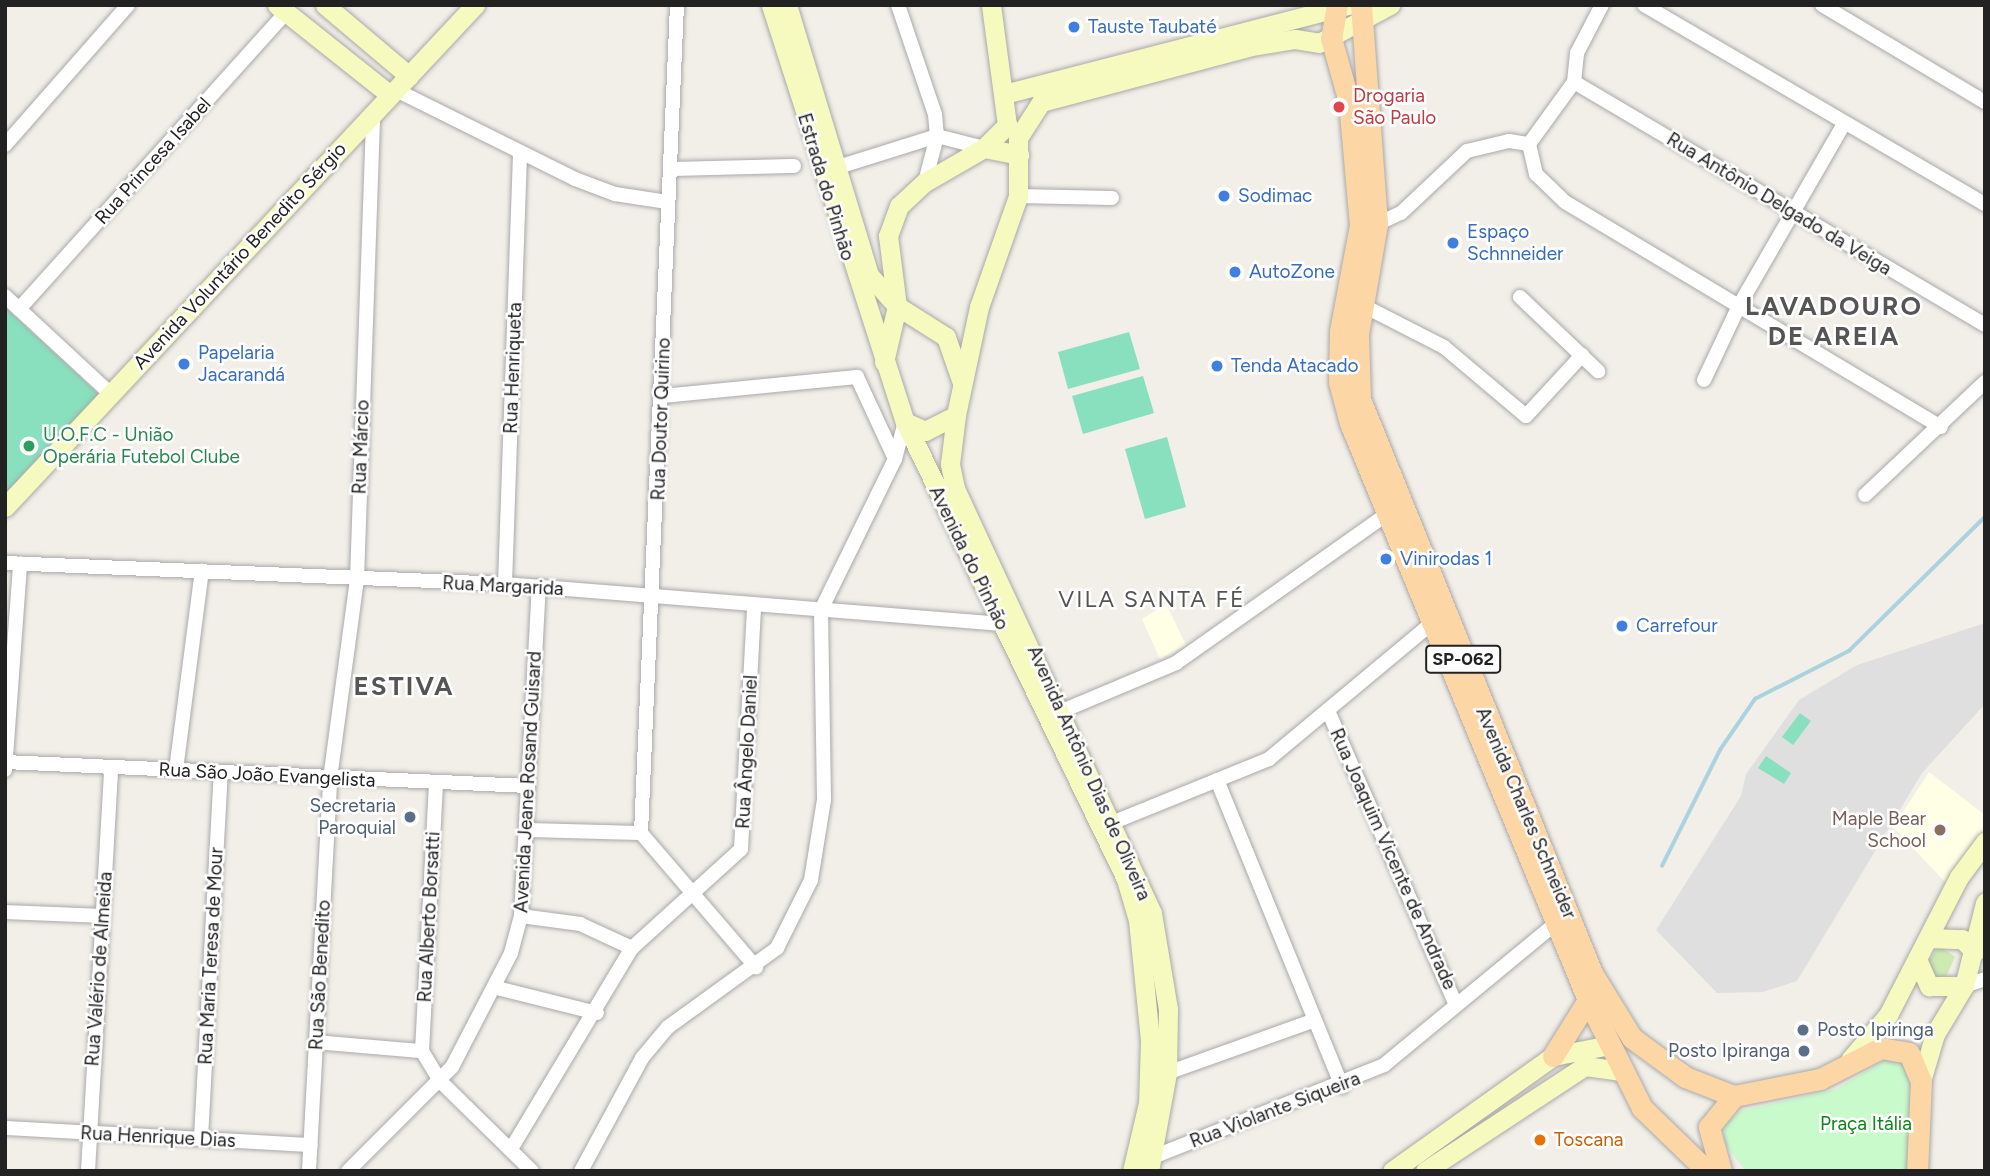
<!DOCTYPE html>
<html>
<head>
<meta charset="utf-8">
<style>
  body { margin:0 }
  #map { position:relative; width:1990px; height:1176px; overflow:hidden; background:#f2efe9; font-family:Figtree,sans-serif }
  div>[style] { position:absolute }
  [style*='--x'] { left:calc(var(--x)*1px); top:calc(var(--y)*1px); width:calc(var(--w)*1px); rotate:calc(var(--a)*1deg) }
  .residential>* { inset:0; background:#e0dfdf }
  .education>* { inset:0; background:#ffffe5 }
  .grass>* { inset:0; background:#cdebb0 }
  .park>* { inset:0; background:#c8facc }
  .pitch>* { inset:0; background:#88e0be }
  .stream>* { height:3.5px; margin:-1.75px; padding:0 1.75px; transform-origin:1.75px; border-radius:1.75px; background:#aad3df }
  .roads { filter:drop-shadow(0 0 2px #a9a9a9) drop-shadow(0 0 2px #a9a9a9) }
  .street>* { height:14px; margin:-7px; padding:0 7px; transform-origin:7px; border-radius:7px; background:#fff }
  .secondary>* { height:19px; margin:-9.5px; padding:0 9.5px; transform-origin:9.5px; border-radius:9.5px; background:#f7fabf }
  .primary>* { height:21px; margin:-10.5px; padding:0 10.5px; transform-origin:10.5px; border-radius:10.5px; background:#fcd6a4 }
  .dots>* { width:19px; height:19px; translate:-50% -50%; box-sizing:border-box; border:4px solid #fff; border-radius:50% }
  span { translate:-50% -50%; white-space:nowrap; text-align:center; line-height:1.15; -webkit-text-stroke:5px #fff; paint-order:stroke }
  .shield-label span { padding:2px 5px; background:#fff; border:2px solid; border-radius:5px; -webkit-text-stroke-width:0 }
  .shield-label { font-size:18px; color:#222; font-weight:700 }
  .shop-label { font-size:19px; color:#366cbe }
  .left { translate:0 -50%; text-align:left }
  .health-label { font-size:19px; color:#be3a42 }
  .street-label { font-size:19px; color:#222 }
  .leisure-label { font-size:19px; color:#27864d }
  .service-label { font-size:19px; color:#4e5e75 }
  .right { translate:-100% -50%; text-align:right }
  .education-label { font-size:19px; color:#785e54 }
  .park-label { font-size:19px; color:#0c8416 }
  .food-label { font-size:19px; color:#c56008 }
  .quarter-label { font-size:23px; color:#555; letter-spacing:2px }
  .district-label { font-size:26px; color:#555; font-weight:700; letter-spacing:2px }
  .frame { position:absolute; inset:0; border:7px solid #222; pointer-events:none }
</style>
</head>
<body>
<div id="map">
  <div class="residential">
    <i style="clip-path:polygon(1985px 623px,1985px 704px,1922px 773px,1797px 981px,1763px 992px,1717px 993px,1656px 930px,1741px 796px,1746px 774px,1799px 700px,1857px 665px)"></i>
  </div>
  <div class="education">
    <i style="clip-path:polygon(1166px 604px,1186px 645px,1160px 659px,1142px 619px)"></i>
    <i style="clip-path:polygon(1929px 772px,1985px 815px,1985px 833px,1946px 883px,1893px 827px)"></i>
  </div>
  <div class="grass">
    <i style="clip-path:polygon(1939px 945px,1955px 957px,1945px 979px,1932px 977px,1926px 966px)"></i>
  </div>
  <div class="park">
    <i style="clip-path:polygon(1890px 1057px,1913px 1069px,1910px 1171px,1746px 1171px,1723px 1142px,1725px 1124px,1740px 1111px,1836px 1089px)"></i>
  </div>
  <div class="pitch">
    <i style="clip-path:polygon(5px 307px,101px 396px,5px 495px)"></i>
    <i style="clip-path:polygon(1129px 332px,1140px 369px,1068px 389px,1058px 352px)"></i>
    <i style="clip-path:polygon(1143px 376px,1154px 413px,1083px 434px,1072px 396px)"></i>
    <i style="clip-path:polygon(1167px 437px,1186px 507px,1145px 519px,1125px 449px)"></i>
    <i style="clip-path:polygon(1800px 713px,1811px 721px,1793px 745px,1782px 737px)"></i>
    <i style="clip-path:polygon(1766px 756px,1791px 773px,1784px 784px,1758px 768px)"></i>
  </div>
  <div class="stream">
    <i style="--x:1662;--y:866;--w:130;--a:-63.4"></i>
    <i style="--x:1720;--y:750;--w:62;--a:-55.5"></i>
    <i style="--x:1755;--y:699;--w:106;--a:-27.1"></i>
    <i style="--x:1849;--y:651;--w:191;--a:-44.6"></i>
  </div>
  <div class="roads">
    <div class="street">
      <i style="--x:898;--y:5;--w:115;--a:71.3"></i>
      <i style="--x:935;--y:114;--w:22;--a:85"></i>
      <i style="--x:937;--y:136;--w:48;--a:104.6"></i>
      <i style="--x:1644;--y:5;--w:395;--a:30.3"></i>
      <i style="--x:1822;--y:5;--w:190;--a:30.8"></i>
      <i style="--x:1574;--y:82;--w:477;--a:30.6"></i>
      <i style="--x:396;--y:90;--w:200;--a:26.4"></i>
      <i style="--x:575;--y:179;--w:43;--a:20.6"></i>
      <i style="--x:615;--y:194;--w:53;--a:8.7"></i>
      <i style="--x:1529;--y:144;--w:31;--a:77"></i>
      <i style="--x:1536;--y:174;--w:40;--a:44"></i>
      <i style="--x:1565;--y:202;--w:438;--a:30.9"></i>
      <i style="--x:1529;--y:144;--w:77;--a:-54"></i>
      <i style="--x:1574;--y:82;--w:29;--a:-84"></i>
      <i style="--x:1577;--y:53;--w:54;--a:-62.5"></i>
      <i style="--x:5;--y:145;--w:186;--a:-48.7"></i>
      <i style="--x:835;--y:168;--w:107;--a:-17.4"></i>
      <i style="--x:937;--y:136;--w:49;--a:14.3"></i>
      <i style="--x:670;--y:169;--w:124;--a:-1.4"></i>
      <i style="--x:1018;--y:196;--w:94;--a:1.2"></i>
      <i style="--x:1377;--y:224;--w:26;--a:-25"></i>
      <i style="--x:1401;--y:213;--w:91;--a:-43.2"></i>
      <i style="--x:1467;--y:151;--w:43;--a:-13.4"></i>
      <i style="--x:1509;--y:141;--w:20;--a:9"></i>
      <i style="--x:5;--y:296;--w:144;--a:42.8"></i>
      <i style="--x:1520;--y:297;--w:108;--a:43.5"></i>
      <i style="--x:1364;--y:306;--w:90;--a:27.1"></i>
      <i style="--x:1444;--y:347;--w:107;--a:40.1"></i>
      <i style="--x:1526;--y:416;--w:83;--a:-47.4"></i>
      <i style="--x:19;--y:309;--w:399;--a:-48"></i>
      <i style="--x:1704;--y:380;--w:84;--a:-64.7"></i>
      <i style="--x:1740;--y:304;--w:208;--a:-60"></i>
      <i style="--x:662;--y:396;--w:196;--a:-5.6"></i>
      <i style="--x:857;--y:377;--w:90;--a:65.1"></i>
      <i style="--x:1865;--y:495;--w:165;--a:-43.3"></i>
      <i style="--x:5;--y:563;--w:500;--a:2.41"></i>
      <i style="--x:505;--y:584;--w:498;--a:4.6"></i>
      <i style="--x:505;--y:584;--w:432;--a:-88"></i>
      <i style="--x:1062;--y:711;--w:124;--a:-22.8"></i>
      <i style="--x:1176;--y:663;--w:257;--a:-35.2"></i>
      <i style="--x:1329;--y:713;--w:318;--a:66.5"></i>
      <i style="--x:5;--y:762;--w:524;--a:2.63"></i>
      <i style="--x:5;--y:770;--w:207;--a:-85.8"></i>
      <i style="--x:176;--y:770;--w:201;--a:-82.6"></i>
      <i style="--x:1217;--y:780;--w:331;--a:67.8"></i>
      <i style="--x:1114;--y:822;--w:167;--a:-22.1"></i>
      <i style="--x:1269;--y:759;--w:209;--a:-39.8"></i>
      <i style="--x:527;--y:830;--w:114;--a:1.5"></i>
      <i style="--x:641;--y:833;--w:177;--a:49.4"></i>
      <i style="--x:641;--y:833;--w:829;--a:-87.51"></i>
      <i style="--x:5;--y:912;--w:98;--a:2.3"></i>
      <i style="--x:521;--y:916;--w:60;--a:7.7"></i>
      <i style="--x:580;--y:924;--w:57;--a:24.8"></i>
      <i style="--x:1964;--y:986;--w:22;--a:-18"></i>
      <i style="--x:497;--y:988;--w:103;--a:14"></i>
      <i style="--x:316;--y:1042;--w:106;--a:4.9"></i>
      <i style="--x:422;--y:1051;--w:267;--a:-87"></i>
      <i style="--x:422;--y:1051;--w:35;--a:59"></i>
      <i style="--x:440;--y:1081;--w:129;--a:44.4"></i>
      <i style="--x:1167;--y:1073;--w:154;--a:-19.7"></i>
      <i style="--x:5;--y:1128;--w:306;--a:3.2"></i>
      <i style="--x:201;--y:1138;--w:366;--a:-86.9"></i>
      <i style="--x:511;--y:1149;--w:235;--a:-59"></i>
      <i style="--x:632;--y:948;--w:147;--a:-42.2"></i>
      <i style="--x:741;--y:849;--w:240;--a:-86.9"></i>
      <i style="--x:1153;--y:1157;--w:249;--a:-21.7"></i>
      <i style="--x:1384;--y:1065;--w:223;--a:-39.5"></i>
      <i style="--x:88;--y:1171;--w:404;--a:-86.7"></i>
      <i style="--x:309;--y:1171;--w:393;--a:-86.9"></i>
      <i style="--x:330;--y:779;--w:202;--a:-82.3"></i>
      <i style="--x:357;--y:579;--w:465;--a:-88"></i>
      <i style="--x:348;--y:1171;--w:147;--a:-45"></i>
      <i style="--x:452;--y:1067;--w:128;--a:-62.6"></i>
      <i style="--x:511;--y:953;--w:38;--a:-75"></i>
      <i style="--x:521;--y:916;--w:330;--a:-86.9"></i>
      <i style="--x:581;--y:1171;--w:128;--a:-61.6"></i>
      <i style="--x:642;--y:1058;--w:40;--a:-50"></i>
      <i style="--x:668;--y:1027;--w:135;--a:-35.9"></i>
      <i style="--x:777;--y:948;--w:76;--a:-63.4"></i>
      <i style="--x:811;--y:880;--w:81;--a:-80.8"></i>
      <i style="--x:824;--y:800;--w:190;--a:-90.9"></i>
      <i style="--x:821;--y:610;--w:168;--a:-63.9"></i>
      <i style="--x:895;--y:459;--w:38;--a:-75"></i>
    </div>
    <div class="secondary">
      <i style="--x:277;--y:5;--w:144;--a:38.5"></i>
      <i style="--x:325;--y:5;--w:110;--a:40.2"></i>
      <i style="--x:771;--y:5;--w:438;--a:72.2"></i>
      <i style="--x:905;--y:422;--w:508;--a:64.19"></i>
      <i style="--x:1126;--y:879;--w:43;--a:73.7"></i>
      <i style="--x:1138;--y:920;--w:122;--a:84.3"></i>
      <i style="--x:1150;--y:1041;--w:62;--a:91.8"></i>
      <i style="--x:1148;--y:1103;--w:70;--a:103.2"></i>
      <i style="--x:787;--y:5;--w:282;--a:73.1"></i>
      <i style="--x:869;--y:275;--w:42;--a:47.9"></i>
      <i style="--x:897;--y:306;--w:58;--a:32.3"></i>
      <i style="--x:946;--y:337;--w:46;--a:70.8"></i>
      <i style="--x:1004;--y:94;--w:356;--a:-14.5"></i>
      <i style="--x:984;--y:148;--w:33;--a:-45"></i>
      <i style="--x:1007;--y:125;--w:121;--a:-97.6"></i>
      <i style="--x:884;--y:362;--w:57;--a:-76.9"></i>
      <i style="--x:897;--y:306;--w:71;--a:-97.3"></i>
      <i style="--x:888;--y:236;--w:32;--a:-70"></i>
      <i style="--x:899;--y:206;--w:35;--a:-43"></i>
      <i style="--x:925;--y:182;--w:68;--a:-30"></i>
      <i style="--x:984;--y:148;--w:36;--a:11"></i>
      <i style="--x:905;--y:422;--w:22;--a:24"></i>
      <i style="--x:925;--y:431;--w:35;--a:-27"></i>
      <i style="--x:5;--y:507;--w:688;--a:-46.89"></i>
      <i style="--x:1929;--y:938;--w:33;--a:2"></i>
      <i style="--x:1962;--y:939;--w:18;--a:45"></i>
      <i style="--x:1917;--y:959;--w:30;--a:66"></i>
      <i style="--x:1929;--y:986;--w:35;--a:0"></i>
      <i style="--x:1850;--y:1060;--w:59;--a:-49.8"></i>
      <i style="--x:1888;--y:1015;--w:155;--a:-62.8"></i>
      <i style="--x:1959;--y:877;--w:44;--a:-53.4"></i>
      <i style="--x:1921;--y:1081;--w:49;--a:-73.4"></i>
      <i style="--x:1935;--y:1034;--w:56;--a:-58.9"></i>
      <i style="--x:1964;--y:986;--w:86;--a:-75.8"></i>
      <i style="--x:1149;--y:1171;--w:100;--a:-79.6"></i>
      <i style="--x:1167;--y:1073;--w:64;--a:-89.1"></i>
      <i style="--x:1168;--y:1009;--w:97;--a:-99.5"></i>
      <i style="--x:1152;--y:913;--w:468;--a:-114.9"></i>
      <i style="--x:955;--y:488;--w:25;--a:-102"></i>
      <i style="--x:950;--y:464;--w:49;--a:-83"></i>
      <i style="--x:956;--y:415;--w:110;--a:-78"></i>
      <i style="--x:979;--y:307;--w:118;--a:-70.6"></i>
      <i style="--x:1018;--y:196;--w:58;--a:-90"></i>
      <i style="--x:1018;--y:138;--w:43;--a:-57.4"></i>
      <i style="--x:1041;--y:102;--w:217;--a:-14.9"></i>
      <i style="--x:1251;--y:46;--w:45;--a:-9"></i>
      <i style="--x:1295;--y:39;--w:24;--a:9"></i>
      <i style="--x:1319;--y:43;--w:81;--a:-28.2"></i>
      <i style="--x:1392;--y:1171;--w:198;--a:-35.5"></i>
      <i style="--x:1553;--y:1056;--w:58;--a:-10.9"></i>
      <i style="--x:1425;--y:1171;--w:191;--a:-33.3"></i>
      <i style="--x:1585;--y:1066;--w:37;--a:8"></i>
    </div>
    <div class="primary">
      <i style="--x:1337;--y:5;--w:34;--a:100"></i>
      <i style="--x:1331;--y:38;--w:66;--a:74.3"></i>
      <i style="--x:1349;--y:102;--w:123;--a:84.9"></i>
      <i style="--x:1360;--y:225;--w:108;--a:100.7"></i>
      <i style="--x:1340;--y:331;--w:51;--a:91.1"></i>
      <i style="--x:1339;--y:382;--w:42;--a:75"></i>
      <i style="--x:1350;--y:423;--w:624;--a:67.58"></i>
      <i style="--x:1588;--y:1000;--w:121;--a:63.4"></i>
      <i style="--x:1642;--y:1108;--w:91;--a:44.1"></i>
      <i style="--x:1361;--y:5;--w:220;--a:85.8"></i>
      <i style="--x:1377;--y:224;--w:112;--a:99.8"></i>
      <i style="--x:1358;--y:334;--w:65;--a:88.2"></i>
      <i style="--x:1360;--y:399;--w:619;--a:67.99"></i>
      <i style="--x:1592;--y:973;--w:76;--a:58.4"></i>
      <i style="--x:1632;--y:1038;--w:66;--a:36.3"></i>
      <i style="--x:1685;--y:1077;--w:53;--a:21.2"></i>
      <i style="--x:1734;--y:1096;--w:88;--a:-11.2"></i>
      <i style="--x:1820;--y:1079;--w:68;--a:-26.9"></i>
      <i style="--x:1881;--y:1048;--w:28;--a:10"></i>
      <i style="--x:1909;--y:1053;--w:30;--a:67"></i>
      <i style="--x:1921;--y:1081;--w:90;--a:92.5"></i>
      <i style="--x:1553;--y:1056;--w:66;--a:-58"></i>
      <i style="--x:1721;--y:1171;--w:46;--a:-105.3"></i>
      <i style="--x:1709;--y:1127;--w:40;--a:-51"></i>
    </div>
  </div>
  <div class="dots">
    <i style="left:1074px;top:27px;background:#3f7fe0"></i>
    <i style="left:1339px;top:107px;background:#e0444e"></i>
    <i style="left:1224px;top:196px;background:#3f7fe0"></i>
    <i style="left:1453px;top:243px;background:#3f7fe0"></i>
    <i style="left:1235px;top:272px;background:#3f7fe0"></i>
    <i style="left:184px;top:364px;background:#3f7fe0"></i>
    <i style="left:1217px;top:366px;background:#3f7fe0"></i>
    <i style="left:29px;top:446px;background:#2e9e5b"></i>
    <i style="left:1386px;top:559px;background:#3f7fe0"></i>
    <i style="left:1622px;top:626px;background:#3f7fe0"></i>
    <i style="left:410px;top:817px;background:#5c6f8a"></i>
    <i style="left:1940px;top:830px;background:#8d6e63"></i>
    <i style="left:1803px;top:1030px;background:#5c6f8a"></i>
    <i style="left:1804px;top:1051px;background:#5c6f8a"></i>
    <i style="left:1540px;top:1140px;background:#e8710a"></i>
  </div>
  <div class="shield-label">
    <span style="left:1463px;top:659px">SP-062</span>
  </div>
  <div class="shop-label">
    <span class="left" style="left:1088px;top:27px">Tauste Taubaté</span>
    <span class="left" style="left:1238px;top:196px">Sodimac</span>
    <span class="left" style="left:1467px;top:243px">Espaço<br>Schnneider</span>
    <span class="left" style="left:1249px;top:272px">AutoZone</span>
    <span class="left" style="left:198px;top:364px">Papelaria<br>Jacarandá</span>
    <span class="left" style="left:1231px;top:366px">Tenda Atacado</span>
    <span class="left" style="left:1400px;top:559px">Vinirodas 1</span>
    <span class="left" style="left:1636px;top:626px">Carrefour</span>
  </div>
  <div class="health-label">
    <span class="left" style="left:1353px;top:107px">Drogaria<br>São Paulo</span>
  </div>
  <div class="street-label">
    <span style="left:153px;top:161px;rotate:-48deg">Rua Princesa Isabel</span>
    <span style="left:826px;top:187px;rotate:73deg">Estrada do Pinhão</span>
    <span style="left:1779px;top:204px;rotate:31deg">Rua Antônio Delgado da Veiga</span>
    <span style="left:240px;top:256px;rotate:-47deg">Avenida Voluntário Benedito Sérgio</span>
    <span style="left:513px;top:368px;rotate:-88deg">Rua Henriqueta</span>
    <span style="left:661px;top:419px;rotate:-88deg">Rua Doutor Quirino</span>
    <span style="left:361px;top:447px;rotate:-88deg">Rua Márcio</span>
    <span style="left:969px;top:558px;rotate:64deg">Avenida do Pinhão</span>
    <span style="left:503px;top:586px;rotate:3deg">Rua Margarida</span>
    <span style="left:747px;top:752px;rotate:-87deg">Rua Ângelo Daniel</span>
    <span style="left:1089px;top:773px;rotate:66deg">Avenida Antônio Dias de Oliveira</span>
    <span style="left:267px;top:775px;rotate:3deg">Rua São João Evangelista</span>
    <span style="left:528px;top:782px;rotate:-87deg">Avenida Jeane Rosand Guisard</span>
    <span style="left:1526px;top:813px;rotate:67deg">Avenida Charles Schneider</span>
    <span style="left:1393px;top:859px;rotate:66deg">Rua Joaquim Vicente de Andrade</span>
    <span style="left:429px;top:917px;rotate:-87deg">Rua Alberto Borsatti</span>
    <span style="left:211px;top:956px;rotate:-87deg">Rua Maria Teresa de Mour</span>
    <span style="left:99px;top:969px;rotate:-86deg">Rua Valério de Almeida</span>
    <span style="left:320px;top:975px;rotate:-87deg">Rua São Benedito</span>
    <span style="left:1275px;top:1110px;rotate:-21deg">Rua Violante Siqueira</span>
    <span style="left:158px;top:1137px;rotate:3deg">Rua Henrique Dias</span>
  </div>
  <div class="leisure-label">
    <span class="left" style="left:43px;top:446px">U.O.F.C - União<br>Operária Futebol Clube</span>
  </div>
  <div class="service-label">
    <span class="right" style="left:396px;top:817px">Secretaria<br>Paroquial</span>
    <span class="left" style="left:1817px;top:1030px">Posto Ipiringa</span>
    <span class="right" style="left:1790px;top:1051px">Posto Ipiranga</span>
  </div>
  <div class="education-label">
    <span class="right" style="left:1926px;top:830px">Maple Bear<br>School</span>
  </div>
  <div class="park-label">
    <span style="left:1866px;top:1124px">Praça Itália</span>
  </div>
  <div class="food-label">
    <span class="left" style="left:1554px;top:1140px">Toscana</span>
  </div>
  <div class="quarter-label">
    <span style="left:1152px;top:599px">VILA SANTA FÉ</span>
  </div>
  <div class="district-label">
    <span style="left:1834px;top:322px">LAVADOURO<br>DE AREIA</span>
    <span style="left:404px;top:687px">ESTIVA</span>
  </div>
  <div class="frame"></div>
</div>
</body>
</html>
